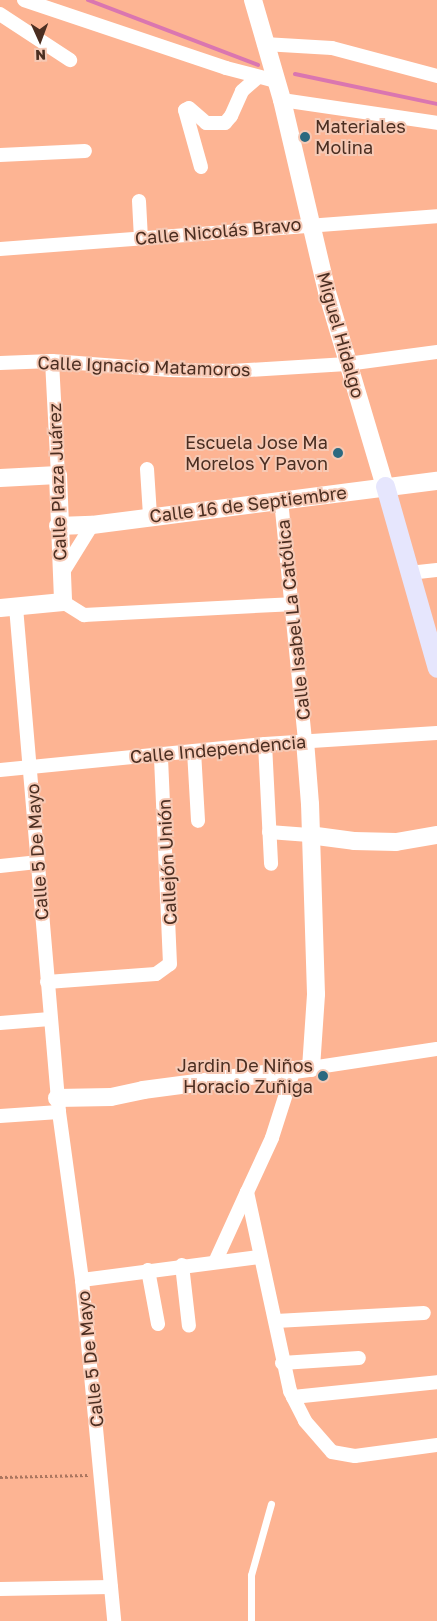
<!DOCTYPE html>
<html>
<head>
<meta charset="utf-8">
<style>
  body { margin:0 }
  #map { position:relative; width:437px; height:1621px; overflow:hidden; background:#fdb493; font-family:"Golos Text",sans-serif }
  div>[style] { position:absolute }
  [style*='--x'] { left:calc(var(--x)*1px); top:calc(var(--y)*1px); width:calc(var(--w)*1px); rotate:calc(var(--a)*1deg) }
  .stream>* { height:4px; margin:-2px; padding:0 2px; transform-origin:2px; border-radius:2px; background:#da76b0 }
  .path>* { height:2.5px; margin-top:-1.25px; transform-origin:0; background:repeating-linear-gradient(90deg,#aa755e 0 2.5px,transparent 0 5px) }
  .service>* { height:7px; margin:-3.5px; padding:0 3.5px; transform-origin:3.5px; border-radius:3.5px; background:#fff }
  .minor>* { height:14px; margin:-7px; padding:0 7px; transform-origin:7px; border-radius:7px; background:#fff }
  .tertiary>* { height:18px; margin:-9px; padding:0 9px; transform-origin:9px; border-radius:9px; background:#fff }
  .secondary>* { height:19px; margin:-9.5px; padding:0 9.5px; transform-origin:9.5px; border-radius:9.5px; background:#e6e6fd }
  .dots>* { width:14px; height:14px; translate:-50% -50%; box-sizing:border-box; border:2px solid #f6c9b5; border-radius:50% }
  span { translate:-50% -50%; white-space:nowrap; text-align:center; line-height:1.15; -webkit-text-stroke:4px #f6c9b5; paint-order:stroke }
  .poi-label { font-size:18px; color:#4b2e21 }
  .left { translate:0 -50%; text-align:left }
  .right { translate:-100% -50%; text-align:right }
  .street-label { font-size:18px; color:#4b2e21 }
  .north { position:absolute; left:15px; top:15px; width:50px; height:50px; -webkit-text-stroke:4px #f6c9b5; paint-order:stroke; rotate:178deg; font-size:14px; font-weight:700; line-height:20px; text-align:center; color:#4b2e21 }
  .north::after { content:''; display:block; margin:auto; width:18px; height:22px; background:#4b2e21; clip-path:polygon(50% 0,100% 100%,50% 72%,0 100%) }
</style>
</head>
<body>
<div id="map">
  <div class="stream">
    <i style="--x:88;--y:0;--w:182;--a:20.9"></i>
    <i style="--x:295;--y:74;--w:145;--a:11.9"></i>
  </div>
  <div class="path">
    <i style="--x:0;--y:1477;--w:88;--a:-1.3"></i>
  </div>
  <div class="service">
    <i style="--x:251;--y:1621;--w:46;--a:-90"></i>
    <i style="--x:251;--y:1575;--w:74;--a:-74.3"></i>
  </div>
  <div class="minor">
    <i style="--x:24;--y:0;--w:213;--a:18.6"></i>
    <i style="--x:226;--y:68;--w:52;--a:14.6"></i>
    <i style="--x:0;--y:14;--w:84;--a:33.3"></i>
    <i style="--x:264;--y:44;--w:68;--a:3.4"></i>
    <i style="--x:332;--y:48;--w:109;--a:14.9"></i>
    <i style="--x:282;--y:100;--w:157;--a:8.4"></i>
    <i style="--x:0;--y:155;--w:85;--a:-2.7"></i>
    <i style="--x:201;--y:167;--w:59;--a:-105.7"></i>
    <i style="--x:185;--y:110;--w:4;--a:-27"></i>
    <i style="--x:189;--y:108;--w:23;--a:41"></i>
    <i style="--x:206;--y:123;--w:19;--a:0"></i>
    <i style="--x:225;--y:123;--w:9;--a:-49"></i>
    <i style="--x:231;--y:116;--w:27;--a:-66"></i>
    <i style="--x:242;--y:91;--w:21;--a:-41"></i>
    <i style="--x:139;--y:201;--w:37;--a:87"></i>
    <i style="--x:0;--y:249;--w:438;--a:-4.3"></i>
    <i style="--x:52;--y:361;--w:114;--a:87"></i>
    <i style="--x:0;--y:363;--w:52;--a:-2.2"></i>
    <i style="--x:52;--y:361;--w:118;--a:4.4"></i>
    <i style="--x:170;--y:370;--w:62;--a:0.9"></i>
    <i style="--x:232;--y:371;--w:115;--a:-3.5"></i>
    <i style="--x:347;--y:364;--w:91;--a:-7.6"></i>
    <i style="--x:147;--y:469;--w:47;--a:86.3"></i>
    <i style="--x:281;--y:500;--w:242;--a:84.3"></i>
    <i style="--x:409;--y:573;--w:28;--a:-6"></i>
    <i style="--x:61;--y:575;--w:59;--a:-58.2"></i>
    <i style="--x:63;--y:602;--w:25;--a:32"></i>
    <i style="--x:84;--y:615;--w:207;--a:-3"></i>
    <i style="--x:16;--y:607;--w:507;--a:85.13"></i>
    <i style="--x:59;--y:1112;--w:170;--a:82.2"></i>
    <i style="--x:82;--y:1280;--w:342;--a:84.6"></i>
    <i style="--x:265;--y:744;--w:120;--a:87.1"></i>
    <i style="--x:194;--y:751;--w:70;--a:86.7"></i>
    <i style="--x:0;--y:770;--w:266;--a:-5.6"></i>
    <i style="--x:265;--y:744;--w:172;--a:-3.7"></i>
    <i style="--x:269;--y:832;--w:40;--a:4.3"></i>
    <i style="--x:0;--y:866;--w:37;--a:-6"></i>
    <i style="--x:47;--y:982;--w:109;--a:-4.2"></i>
    <i style="--x:156;--y:974;--w:17;--a:-36"></i>
    <i style="--x:170;--y:964;--w:209;--a:-92.5"></i>
    <i style="--x:0;--y:1023;--w:50;--a:-4.6"></i>
    <i style="--x:311;--y:1068;--w:127;--a:-8.6"></i>
    <i style="--x:293;--y:1072;--w:69;--a:107.7"></i>
    <i style="--x:272;--y:1138;--w:60;--a:114.8"></i>
    <i style="--x:247;--y:1192;--w:204;--a:77.8"></i>
    <i style="--x:290;--y:1391;--w:7;--a:63"></i>
    <i style="--x:293;--y:1397;--w:145;--a:-5.9"></i>
    <i style="--x:0;--y:1116;--w:59;--a:-3.9"></i>
    <i style="--x:216;--y:1260;--w:75;--a:-65.5"></i>
    <i style="--x:182;--y:1265;--w:61;--a:83.5"></i>
    <i style="--x:148;--y:1270;--w:55;--a:79.5"></i>
    <i style="--x:82;--y:1280;--w:179;--a:-7.4"></i>
    <i style="--x:276;--y:1321;--w:148;--a:-3.1"></i>
    <i style="--x:282;--y:1363;--w:77;--a:-3.7"></i>
    <i style="--x:293;--y:1397;--w:27;--a:63"></i>
    <i style="--x:305;--y:1421;--w:41;--a:48.9"></i>
    <i style="--x:332;--y:1452;--w:23;--a:10"></i>
    <i style="--x:355;--y:1456;--w:83;--a:-7.6"></i>
    <i style="--x:0;--y:1589;--w:111;--a:-1"></i>
  </div>
  <div class="tertiary">
    <i style="--x:253;--y:0;--w:104;--a:73.8"></i>
    <i style="--x:282;--y:100;--w:197;--a:76.8"></i>
    <i style="--x:327;--y:292;--w:202;--a:73.4"></i>
    <i style="--x:0;--y:478;--w:58;--a:-3"></i>
    <i style="--x:58;--y:475;--w:127;--a:87.7"></i>
    <i style="--x:63;--y:602;--w:63;--a:174.6"></i>
    <i style="--x:58;--y:526;--w:34;--a:-2"></i>
    <i style="--x:92;--y:525;--w:348;--a:-7.3"></i>
    <i style="--x:309;--y:835;--w:45;--a:7.6"></i>
    <i style="--x:354;--y:841;--w:42;--a:1.4"></i>
    <i style="--x:396;--y:842;--w:42;--a:-9.7"></i>
    <i style="--x:57;--y:1098;--w:54;--a:-1.1"></i>
    <i style="--x:111;--y:1097;--w:33;--a:-12"></i>
    <i style="--x:143;--y:1090;--w:169;--a:-7.5"></i>
    <i style="--x:311;--y:1068;--w:74;--a:-86.1"></i>
    <i style="--x:316;--y:994;--w:190;--a:-91.8"></i>
    <i style="--x:310;--y:804;--w:63;--a:-94.5"></i>
  </div>
  <div class="secondary">
    <i style="--x:385;--y:486;--w:189;--a:74.1"></i>
  </div>
  <div class="dots">
    <i style="left:305px;top:137px;background:#2c6980"></i>
    <i style="left:338px;top:453px;background:#2c6980"></i>
    <i style="left:323px;top:1076px;background:#2c6980"></i>
  </div>
  <div class="poi-label">
    <span class="left" style="left:315px;top:137px">Materiales<br>Molina</span>
    <span class="right" style="left:328px;top:453px">Escuela Jose Ma<br>Morelos Y Pavon</span>
    <span class="right" style="left:313px;top:1076px">Jardin De Niños<br>Horacio Zuñiga</span>
  </div>
  <div class="street-label">
    <span style="left:218px;top:231px;rotate:-5deg">Calle Nicolás Bravo</span>
    <span style="left:341px;top:335px;rotate:74deg">Miguel Hidalgo</span>
    <span style="left:144px;top:366px;rotate:2deg">Calle Ignacio Matamoros</span>
    <span style="left:57px;top:482px;rotate:-92deg">Calle Plaza Juárez</span>
    <span style="left:248px;top:504px;rotate:-7deg">Calle 16 de Septiembre</span>
    <span style="left:293px;top:620px;rotate:-96deg">Calle Isabel La Católica</span>
    <span style="left:218px;top:749px;rotate:-5deg">Calle Independencia</span>
    <span style="left:37px;top:852px;rotate:-94deg">Calle 5 De Mayo</span>
    <span style="left:167px;top:862px;rotate:-93deg">Callejón Unión</span>
    <span style="left:90px;top:1359px;rotate:-96deg">Calle 5 De Mayo</span>
  </div>
  <div class="north">N</div>
</div>
</body>
</html>
